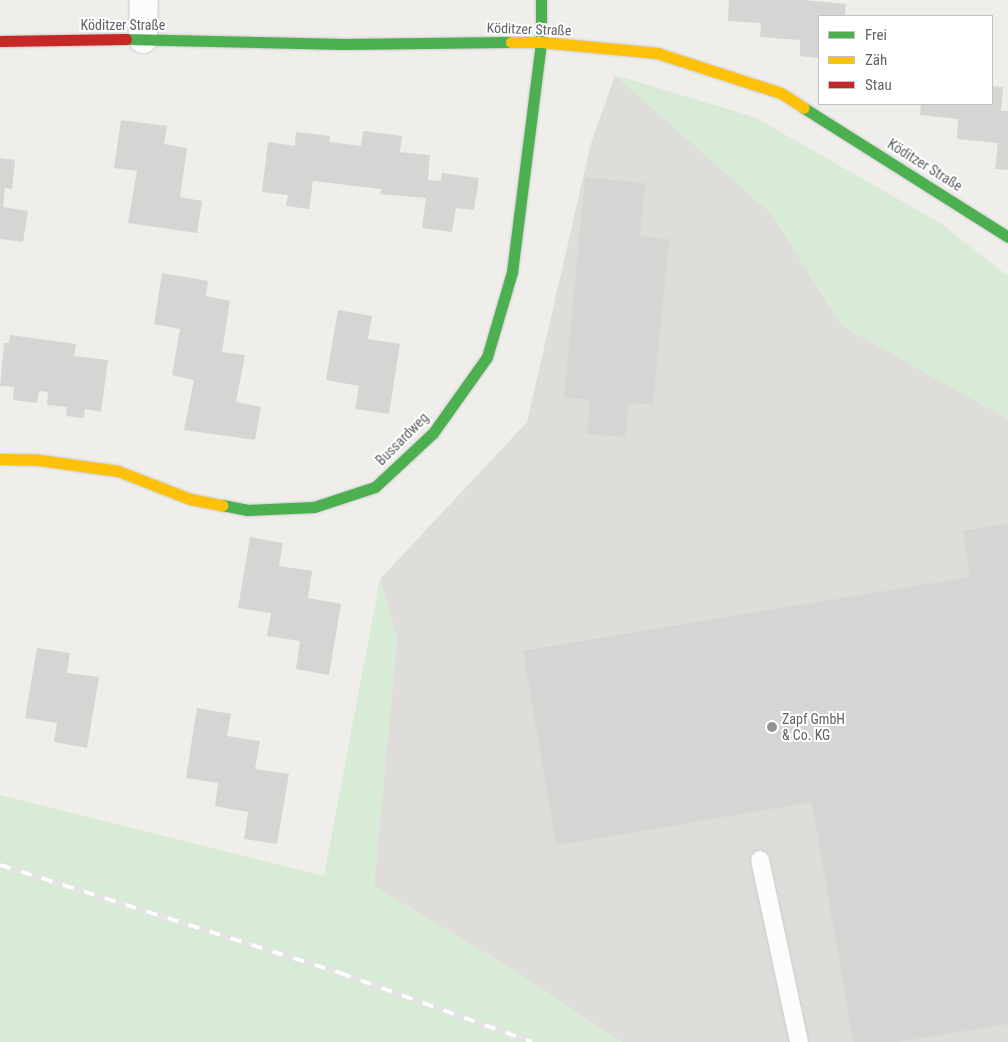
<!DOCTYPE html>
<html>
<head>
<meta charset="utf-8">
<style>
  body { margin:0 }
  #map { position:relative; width:1008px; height:1042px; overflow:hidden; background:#efeeea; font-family:"Roboto Condensed",sans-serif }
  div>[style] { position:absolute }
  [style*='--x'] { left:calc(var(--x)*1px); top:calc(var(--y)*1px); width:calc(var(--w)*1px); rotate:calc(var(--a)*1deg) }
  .industrial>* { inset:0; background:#dfddda }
  .green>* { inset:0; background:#d8ebd6 }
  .building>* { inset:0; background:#d6d5d3 }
  .roads { filter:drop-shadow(0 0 1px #cbcccc) drop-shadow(0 0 1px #cbcccc) }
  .lane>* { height:18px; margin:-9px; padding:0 9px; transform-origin:9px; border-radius:9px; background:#fdfcfc }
  .street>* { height:28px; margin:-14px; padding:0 14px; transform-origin:14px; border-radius:14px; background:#fdfcfc }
  .fast>* { height:11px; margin:-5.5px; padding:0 5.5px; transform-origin:5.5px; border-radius:5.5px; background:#4caf50 }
  .slow>* { height:11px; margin:-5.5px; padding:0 5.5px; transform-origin:5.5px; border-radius:5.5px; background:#ffc107 }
  .jam>* { height:11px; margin:-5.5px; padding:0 5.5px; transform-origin:5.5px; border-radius:5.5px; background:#c62828 }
  .rail>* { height:5.5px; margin-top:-2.75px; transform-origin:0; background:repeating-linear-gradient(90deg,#fff 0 11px,#e4e4e4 0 22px); box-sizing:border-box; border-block:1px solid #e4e4e4 }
  .dots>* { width:14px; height:14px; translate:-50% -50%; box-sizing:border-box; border:2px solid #fff; border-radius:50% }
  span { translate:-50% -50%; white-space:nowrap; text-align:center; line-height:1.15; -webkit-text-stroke:4px #fff; paint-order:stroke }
  .street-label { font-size:14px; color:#5f6368 }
  .poi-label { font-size:14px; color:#5f6368 }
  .left { translate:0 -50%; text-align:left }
  .legend { position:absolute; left:818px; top:15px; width:175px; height:90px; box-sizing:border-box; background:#fff; border:1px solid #bfc1c3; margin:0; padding:6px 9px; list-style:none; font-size:15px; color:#5f6368 }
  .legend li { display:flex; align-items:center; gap:10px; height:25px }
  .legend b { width:25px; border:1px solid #bfc1c3 }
</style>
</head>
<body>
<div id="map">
  <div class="industrial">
    <i style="clip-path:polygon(615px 75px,772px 214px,841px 325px,1008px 419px,1008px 1042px,621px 1042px,515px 971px,374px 886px,397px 638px,380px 579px,527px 422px,591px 143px)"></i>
  </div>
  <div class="green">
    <i style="clip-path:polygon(615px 75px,754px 117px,940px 223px,1008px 276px,1008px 419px,841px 325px,772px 214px)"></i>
    <i style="clip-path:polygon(380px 579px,397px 638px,374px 886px,515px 971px,621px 1042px,0 1042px,0 795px,324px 876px)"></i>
  </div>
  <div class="building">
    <i style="clip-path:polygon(729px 0,804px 0,846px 4px,845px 16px,819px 16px,819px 58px,800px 56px,800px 40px,760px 37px,761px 23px,728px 21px)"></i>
    <i style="clip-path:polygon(992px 86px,1003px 87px,1001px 111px,1008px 111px,1008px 170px,995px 169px,998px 143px,957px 139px,958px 119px,920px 115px,921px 104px,992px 104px)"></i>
    <i style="clip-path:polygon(121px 120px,167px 126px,164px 144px,187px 148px,180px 197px,202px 201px,197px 233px,128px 223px,137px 171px,114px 168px)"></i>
    <i style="clip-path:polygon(363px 131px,402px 136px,400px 152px,430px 155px,428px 180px,441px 181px,442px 173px,479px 178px,474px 210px,456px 208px,452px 232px,422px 228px,426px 198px,380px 194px,381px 189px,313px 181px,309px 209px,286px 206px,288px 195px,262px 192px,268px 142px,295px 146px,296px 132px,330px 136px,329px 142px,361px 146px)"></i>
    <i style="clip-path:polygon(0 158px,15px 160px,12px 189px,5px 188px,3px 207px,28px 211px,23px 242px,0 239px)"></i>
    <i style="clip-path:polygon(585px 177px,645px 183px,640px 236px,669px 239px,653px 405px,629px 403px,625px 437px,587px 434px,590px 400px,564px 397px)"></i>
    <i style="clip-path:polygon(162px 273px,208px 281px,206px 296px,230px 301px,222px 352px,245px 355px,236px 402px,261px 407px,255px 440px,184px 430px,194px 380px,172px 375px,180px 329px,154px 324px)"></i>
    <i style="clip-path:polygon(338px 310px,372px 316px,368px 339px,400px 344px,389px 414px,355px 409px,359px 386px,326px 380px)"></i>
    <i style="clip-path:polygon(10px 335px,76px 344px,74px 356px,108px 360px,101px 412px,85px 409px,84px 418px,66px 416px,67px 407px,47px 405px,48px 392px,39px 391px,37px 403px,13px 400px,14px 387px,0 386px,4px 343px,9px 343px)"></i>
    <i style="clip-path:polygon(1008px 524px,1008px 1024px,899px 1042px,853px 1042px,812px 802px,556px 845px,523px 651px,970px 577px,963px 531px)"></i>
    <i style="clip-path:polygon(250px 537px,283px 543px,279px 566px,312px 571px,308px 598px,341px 604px,329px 675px,296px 669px,300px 641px,267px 636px,271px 613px,238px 608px)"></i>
    <i style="clip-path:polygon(37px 648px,70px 653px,67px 673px,99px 677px,87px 748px,54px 742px,57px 723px,25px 718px)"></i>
    <i style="clip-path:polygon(197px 708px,231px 714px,227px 736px,260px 741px,255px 769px,289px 774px,277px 844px,244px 839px,248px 812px,215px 806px,218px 783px,186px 778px)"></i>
  </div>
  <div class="roads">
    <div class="lane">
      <i style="--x:760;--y:860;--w:186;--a:77.9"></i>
    </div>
    <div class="street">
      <i style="--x:143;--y:39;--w:39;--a:-89"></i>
    </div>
    <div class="fast">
      <i style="--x:126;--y:39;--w:218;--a:1.3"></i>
      <i style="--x:344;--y:44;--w:167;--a:-0.7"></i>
      <i style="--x:804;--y:108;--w:241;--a:32.3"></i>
      <i style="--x:222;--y:505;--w:25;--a:11"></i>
      <i style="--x:247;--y:510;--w:67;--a:-2.6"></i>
      <i style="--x:314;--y:507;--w:64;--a:-18.2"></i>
      <i style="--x:375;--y:487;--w:79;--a:-43"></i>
      <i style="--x:433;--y:433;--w:93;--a:-54.6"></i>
      <i style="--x:487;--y:357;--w:89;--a:-73.6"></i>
      <i style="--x:512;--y:272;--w:232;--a:-82.8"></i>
      <i style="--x:541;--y:42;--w:42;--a:-90"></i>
    </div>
    <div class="slow">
      <i style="--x:511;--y:42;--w:30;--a:0"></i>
      <i style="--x:541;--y:42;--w:117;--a:5.4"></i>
      <i style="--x:657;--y:53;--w:130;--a:17.9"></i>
      <i style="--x:781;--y:93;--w:27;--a:33"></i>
      <i style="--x:0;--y:459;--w:39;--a:1"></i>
      <i style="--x:39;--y:460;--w:80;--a:7.9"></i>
      <i style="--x:118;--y:471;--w:77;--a:21.3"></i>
      <i style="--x:190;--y:499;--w:33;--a:11"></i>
    </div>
    <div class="jam">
      <i style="--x:0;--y:41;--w:126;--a:-0.9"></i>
    </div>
  </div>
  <div class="rail">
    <i style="--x:0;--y:865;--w:357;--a:17.6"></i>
    <i style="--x:340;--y:973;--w:204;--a:19.8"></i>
  </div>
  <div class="dots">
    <i style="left:772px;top:727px;background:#919496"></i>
  </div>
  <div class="street-label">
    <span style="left:123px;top:25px">Köditzer Straße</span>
    <span style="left:529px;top:29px;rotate:2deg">Köditzer Straße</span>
    <span style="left:925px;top:165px;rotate:32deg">Köditzer Straße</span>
    <span style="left:402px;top:439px;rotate:-45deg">Bussardweg</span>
  </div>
  <div class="poi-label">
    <span class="left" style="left:782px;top:727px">Zapf GmbH<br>&amp; Co. KG</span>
  </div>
  <ul class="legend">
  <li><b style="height:6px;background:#4caf50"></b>Frei</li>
  <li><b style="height:6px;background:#ffc107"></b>Zäh</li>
  <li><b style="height:6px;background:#c62828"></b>Stau</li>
  </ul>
</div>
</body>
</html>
